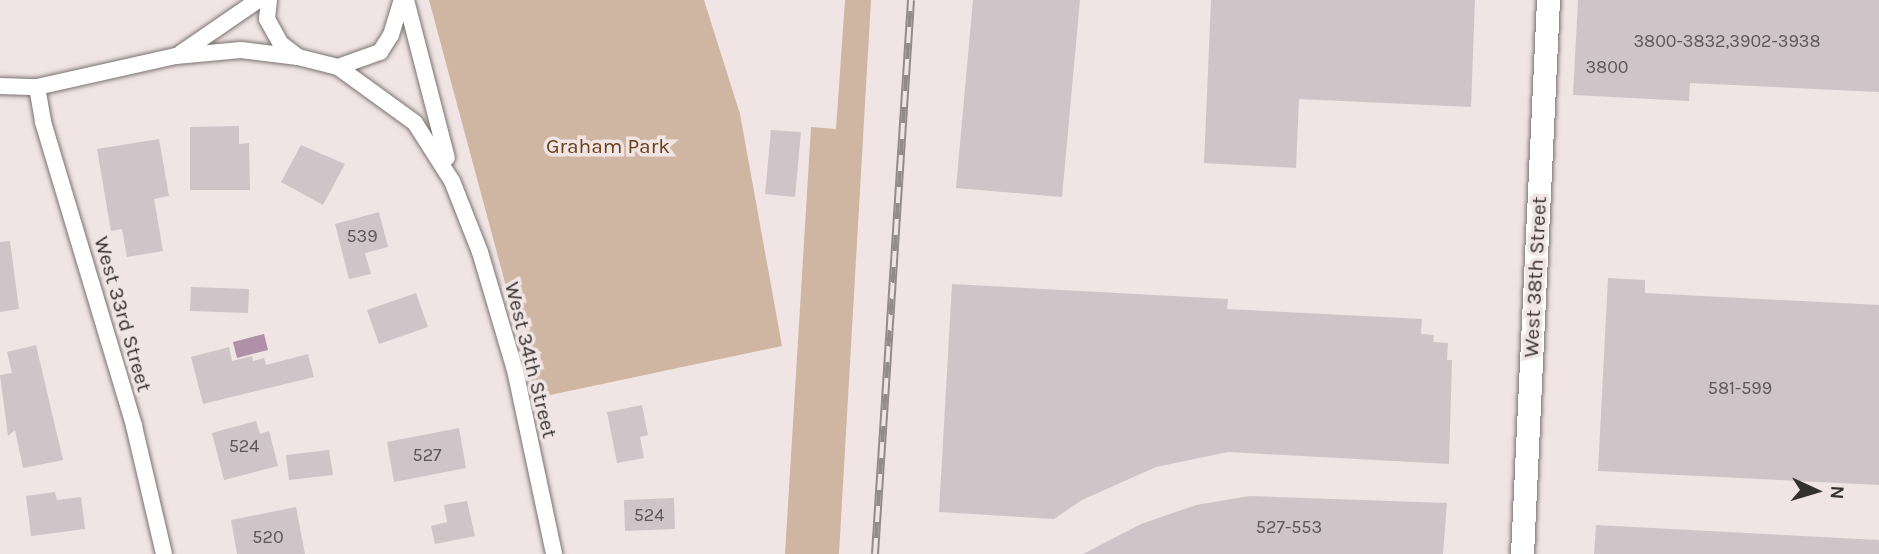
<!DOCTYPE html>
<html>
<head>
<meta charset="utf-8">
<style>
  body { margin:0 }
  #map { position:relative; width:1879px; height:554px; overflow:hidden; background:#f0e5e4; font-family:Karla,sans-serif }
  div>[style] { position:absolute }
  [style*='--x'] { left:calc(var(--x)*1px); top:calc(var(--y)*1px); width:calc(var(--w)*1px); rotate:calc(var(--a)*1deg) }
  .green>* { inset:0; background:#cfb6a3 }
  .water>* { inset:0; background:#af90a8 }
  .building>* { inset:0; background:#cfc4c8 }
  .roads { filter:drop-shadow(0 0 2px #7b7171) drop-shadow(0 0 2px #7b7171) }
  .street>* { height:16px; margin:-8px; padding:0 8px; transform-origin:8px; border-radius:8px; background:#fff }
  .secondary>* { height:23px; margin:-11.5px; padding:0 11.5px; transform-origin:11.5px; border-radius:11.5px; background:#fff }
  .rail>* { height:8px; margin-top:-4px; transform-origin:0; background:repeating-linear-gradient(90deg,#f0e5e4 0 16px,#938b8a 0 32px); box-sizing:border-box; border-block:2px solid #938b8a }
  span { translate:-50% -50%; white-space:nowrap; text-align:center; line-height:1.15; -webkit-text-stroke:7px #f0e5e4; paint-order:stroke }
  .number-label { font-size:18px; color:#5c5657 }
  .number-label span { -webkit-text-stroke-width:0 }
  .park-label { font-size:21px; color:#693f17 }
  .street-label { font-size:21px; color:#363131 }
  .north { position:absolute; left:1781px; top:456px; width:70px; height:70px; -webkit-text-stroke:5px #f0e5e4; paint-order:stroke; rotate:94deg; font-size:19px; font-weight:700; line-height:28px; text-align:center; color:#363131 }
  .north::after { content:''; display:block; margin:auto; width:24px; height:32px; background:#363131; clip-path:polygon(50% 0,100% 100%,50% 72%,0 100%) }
</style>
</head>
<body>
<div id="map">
  <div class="green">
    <i style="clip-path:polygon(429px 0,704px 0,740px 114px,782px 346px,536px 398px)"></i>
    <i style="clip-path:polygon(845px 0,871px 0,839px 554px,785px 554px,811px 127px,836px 129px)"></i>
  </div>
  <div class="water">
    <i style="clip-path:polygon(264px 334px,268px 350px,237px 358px,233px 342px)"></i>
  </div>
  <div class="building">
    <i style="clip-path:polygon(973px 0,1080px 0,1062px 197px,956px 188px)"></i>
    <i style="clip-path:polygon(1211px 0,1475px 0,1471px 107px,1299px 99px,1296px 168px,1204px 163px)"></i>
    <i style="clip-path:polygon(1578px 0,1879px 0,1879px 92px,1690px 83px,1689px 101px,1573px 95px)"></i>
    <i style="clip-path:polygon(239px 126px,239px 144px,249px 143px,250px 190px,190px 190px,190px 127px)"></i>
    <i style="clip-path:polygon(771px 130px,801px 132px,795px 197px,765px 194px)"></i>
    <i style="clip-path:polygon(159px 139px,169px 196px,154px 199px,163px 251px,127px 257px,122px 229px,111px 231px,97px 149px)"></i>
    <i style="clip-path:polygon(301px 145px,345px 164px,323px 205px,281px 182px)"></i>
    <i style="clip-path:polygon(379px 212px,388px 247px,365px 253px,371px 274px,349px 279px,335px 224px)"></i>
    <i style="clip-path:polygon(10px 241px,19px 309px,0 312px,0 242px)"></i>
    <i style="clip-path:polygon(1608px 278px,1645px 280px,1645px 293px,1879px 305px,1879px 485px,1598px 471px)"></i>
    <i style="clip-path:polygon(952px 284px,1228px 299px,1227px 309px,1422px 319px,1421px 334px,1434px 335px,1433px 342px,1448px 343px,1447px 360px,1452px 360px,1449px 464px,1228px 452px,1156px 467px,1082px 500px,1054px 519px,939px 512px)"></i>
    <i style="clip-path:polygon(191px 287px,249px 289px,248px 313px,190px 311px)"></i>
    <i style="clip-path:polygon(416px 293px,428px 327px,379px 344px,367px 310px)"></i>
    <i style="clip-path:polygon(36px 345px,63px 460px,23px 468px,15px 430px,8px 436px,0 375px,12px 373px,7px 352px)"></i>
    <i style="clip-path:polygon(229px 347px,232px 361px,252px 356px,253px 361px,264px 358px,266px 365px,308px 354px,314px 377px,203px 404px,191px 357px)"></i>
    <i style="clip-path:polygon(642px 405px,648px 435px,640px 437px,644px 458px,617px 463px,607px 412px)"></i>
    <i style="clip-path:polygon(256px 421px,260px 434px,269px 431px,278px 466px,224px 480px,212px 433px)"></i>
    <i style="clip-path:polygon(459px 428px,466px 468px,394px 482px,387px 442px)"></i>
    <i style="clip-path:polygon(329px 450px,333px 475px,289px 480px,286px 455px)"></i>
    <i style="clip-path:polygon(55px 492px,57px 500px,81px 497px,85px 529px,31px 536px,26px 496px)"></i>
    <i style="clip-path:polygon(1249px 496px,1447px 503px,1443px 554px,1083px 554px,1141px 524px,1196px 505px)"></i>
    <i style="clip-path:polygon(674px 498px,675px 529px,625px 531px,624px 500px)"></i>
    <i style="clip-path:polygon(467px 501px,475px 536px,435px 544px,431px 526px,447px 522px,444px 505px)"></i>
    <i style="clip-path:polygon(296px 507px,305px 554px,237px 554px,231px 520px)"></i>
    <i style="clip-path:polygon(1596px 525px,1879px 540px,1879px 554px,1594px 554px)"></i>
  </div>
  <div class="roads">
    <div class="street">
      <i style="--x:269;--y:0;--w:19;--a:96"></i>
      <i style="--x:267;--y:19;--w:29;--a:61"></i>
      <i style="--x:281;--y:44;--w:21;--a:37"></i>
      <i style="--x:298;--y:57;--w:41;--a:14"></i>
      <i style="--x:338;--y:67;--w:45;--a:-19.7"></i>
      <i style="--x:380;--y:52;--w:20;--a:-57"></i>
      <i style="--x:391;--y:35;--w:37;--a:-73"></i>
      <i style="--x:406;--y:0;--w:163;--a:75.5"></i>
      <i style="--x:181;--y:53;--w:93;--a:-34.5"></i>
      <i style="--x:338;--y:67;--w:95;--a:36"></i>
      <i style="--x:415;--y:123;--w:69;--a:57.5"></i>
      <i style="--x:452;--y:181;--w:76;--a:68.5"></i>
      <i style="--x:480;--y:252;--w:123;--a:73.5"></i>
      <i style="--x:515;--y:370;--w:188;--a:78"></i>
      <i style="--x:0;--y:86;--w:37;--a:2"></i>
      <i style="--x:37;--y:87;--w:142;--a:-12.6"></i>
      <i style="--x:176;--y:56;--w:65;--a:-5.3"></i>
      <i style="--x:241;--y:50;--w:57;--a:7"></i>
      <i style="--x:37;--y:87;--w:36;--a:80"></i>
      <i style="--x:43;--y:122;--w:317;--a:73.3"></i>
      <i style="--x:134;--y:426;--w:131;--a:76.8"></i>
    </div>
    <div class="secondary">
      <i style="--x:1522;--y:554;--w:555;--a:-87.31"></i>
    </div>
  </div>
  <div class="rail">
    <i style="--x:875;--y:554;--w:555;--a:-86.28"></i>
  </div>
  <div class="number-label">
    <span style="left:1727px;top:41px">3800-3832,3902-3938</span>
    <span style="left:1607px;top:67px">3800</span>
    <span style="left:362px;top:236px">539</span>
    <span style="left:1740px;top:388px">581-599</span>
    <span style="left:244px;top:446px">524</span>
    <span style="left:427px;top:455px">527</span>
    <span style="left:649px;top:515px">524</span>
    <span style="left:1289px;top:527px">527-553</span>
    <span style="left:268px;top:537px">520</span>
  </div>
  <div class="park-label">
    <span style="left:608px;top:146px">Graham Park</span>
  </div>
  <div class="street-label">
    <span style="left:1535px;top:277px;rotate:-87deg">West 38th Street</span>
    <span style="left:123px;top:314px;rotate:74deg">West 33rd Street</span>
    <span style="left:531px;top:360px;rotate:76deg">West 34th Street</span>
  </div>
  <div class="north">N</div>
</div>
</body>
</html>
